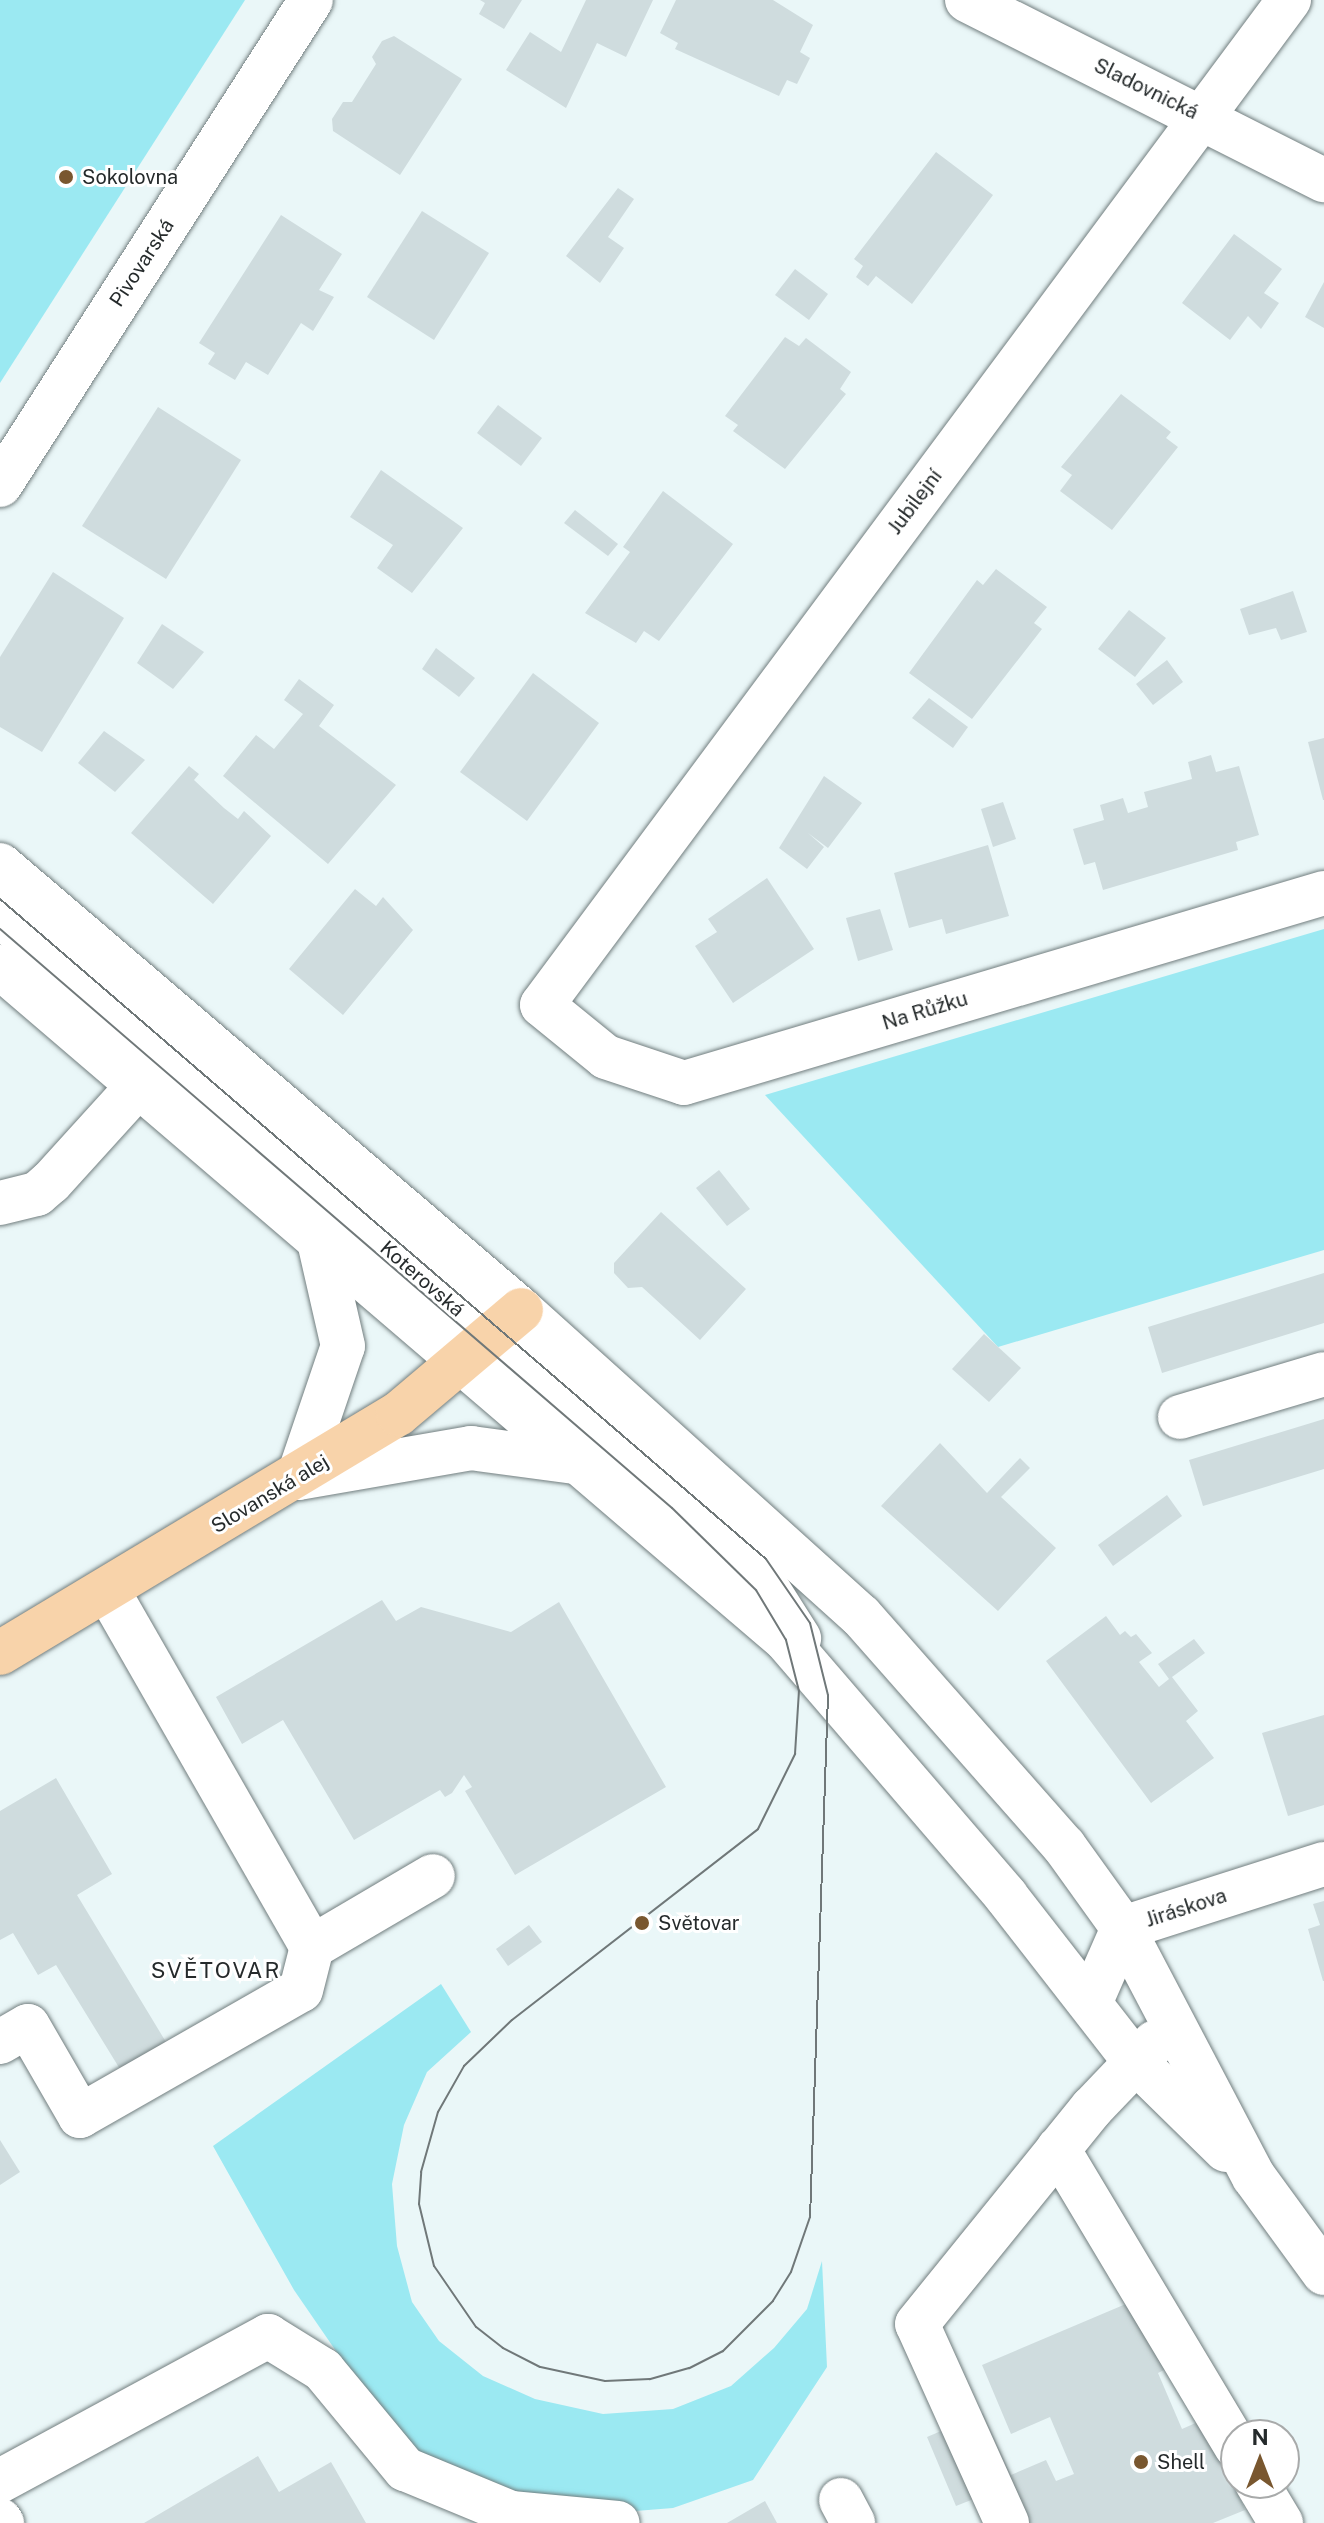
<!DOCTYPE html>
<html>
<head>
<meta charset="utf-8">
<style>
  body { margin:0 }
  #map { position:relative; width:1324px; height:2523px; overflow:hidden; background:#eaf7f8; font-family:"Public Sans",sans-serif }
  div>[style] { position:absolute }
  [style*='--x'] { left:calc(var(--x)*1px); top:calc(var(--y)*1px); width:calc(var(--w)*1px); rotate:calc(var(--a)*1deg) }
  .green>* { inset:0; background:#9be9f2 }
  .building>* { inset:0; background:#cfdcde }
  .roads { filter:drop-shadow(0 0 2px #727e7f) drop-shadow(0 0 2px #727e7f) }
  .minor>* { height:44px; margin:-22px; padding:0 22px; transform-origin:22px; border-radius:22px; background:#fff }
  .major>* { height:44px; margin:-22px; padding:0 22px; transform-origin:22px; border-radius:22px; background:#f8d3aa }
  .tram>* { height:2px; margin:-1px; padding:0 1px; transform-origin:1px; border-radius:1px; background:#707879 }
  .dots>* { width:22px; height:22px; translate:-50% -50%; box-sizing:border-box; border:4px solid #fff; border-radius:50% }
  span { translate:-50% -50%; white-space:nowrap; text-align:center; line-height:1.15; -webkit-text-stroke:6px #fff; paint-order:stroke }
  .street-label { font-size:20px; color:#252a2b }
  .poi-label { font-size:20px; color:#252a2b }
  .left { translate:0 -50%; text-align:left }
  .neighbourhood-label { font-size:22px; color:#252a2b; letter-spacing:2px }
  .north { position:absolute; left:1220px; top:2419px; width:80px; height:80px; box-sizing:border-box; background:#fff; border:2px solid #a8aaaa; border-radius:50%; rotate:0deg; font-size:22px; font-weight:700; line-height:32px; text-align:center; color:#252a2b }
  .north::after { content:''; display:block; margin:auto; width:28px; height:36px; background:#79572f; clip-path:polygon(50% 0,100% 100%,50% 72%,0 100%) }
</style>
</head>
<body>
<div id="map">
  <div class="green">
    <i style="clip-path:polygon(0 0,245px 0,0 383px)"></i>
    <i style="clip-path:polygon(1324px 929px,1324px 1250px,998px 1347px,765px 1095px)"></i>
    <i style="clip-path:polygon(441px 1984px,471px 2032px,427px 2072px,404px 2125px,392px 2184px,397px 2246px,412px 2302px,439px 2341px,483px 2376px,535px 2399px,603px 2414px,673px 2409px,731px 2386px,774px 2348px,807px 2309px,822px 2261px,827px 2367px,753px 2480px,673px 2508px,623px 2512px,519px 2504px,455px 2477px,393px 2434px,294px 2290px,213px 2146px)"></i>
  </div>
  <div class="building">
    <i style="clip-path:polygon(480px 0,522px 0,504px 29px,479px 14px,485px 3px)"></i>
    <i style="clip-path:polygon(586px 0,653px 0,626px 57px,597px 43px,566px 108px,506px 70px,530px 32px,561px 52px)"></i>
    <i style="clip-path:polygon(676px 0,773px 0,813px 25px,800px 52px,810px 58px,797px 84px,787px 80px,779px 96px,675px 49px,678px 43px,660px 33px)"></i>
    <i style="clip-path:polygon(394px 36px,462px 79px,400px 175px,333px 131px,332px 119px,343px 102px,352px 102px,376px 64px,372px 57px,382px 41px)"></i>
    <i style="clip-path:polygon(936px 152px,993px 195px,912px 304px,876px 276px,868px 286px,856px 277px,863px 266px,854px 259px)"></i>
    <i style="clip-path:polygon(618px 188px,634px 199px,608px 237px,624px 248px,600px 283px,566px 256px)"></i>
    <i style="clip-path:polygon(422px 211px,489px 253px,434px 340px,367px 297px)"></i>
    <i style="clip-path:polygon(281px 215px,342px 254px,319px 290px,334px 297px,313px 331px,301px 323px,268px 375px,246px 362px,235px 380px,208px 364px,215px 353px,199px 343px)"></i>
    <i style="clip-path:polygon(1234px 234px,1282px 269px,1264px 293px,1279px 303px,1261px 329px,1248px 316px,1230px 340px,1182px 303px)"></i>
    <i style="clip-path:polygon(795px 269px,828px 294px,809px 320px,775px 295px)"></i>
    <i style="clip-path:polygon(1324px 282px,1324px 328px,1305px 317px)"></i>
    <i style="clip-path:polygon(785px 337px,799px 346px,806px 338px,851px 372px,840px 389px,846px 394px,785px 469px,733px 431px,738px 425px,725px 416px)"></i>
    <i style="clip-path:polygon(1121px 394px,1171px 432px,1166px 438px,1178px 447px,1112px 530px,1060px 491px,1072px 475px,1061px 467px)"></i>
    <i style="clip-path:polygon(498px 405px,542px 438px,521px 466px,477px 433px)"></i>
    <i style="clip-path:polygon(158px 407px,241px 460px,166px 579px,82px 526px)"></i>
    <i style="clip-path:polygon(381px 470px,463px 528px,412px 593px,377px 568px,393px 545px,350px 517px)"></i>
    <i style="clip-path:polygon(663px 491px,733px 544px,659px 641px,644px 631px,636px 643px,585px 613px,630px 552px,623px 547px)"></i>
    <i style="clip-path:polygon(575px 510px,618px 544px,608px 556px,564px 523px)"></i>
    <i style="clip-path:polygon(996px 569px,1047px 607px,1034px 623px,1042px 629px,972px 719px,909px 673px,977px 580px,983px 585px)"></i>
    <i style="clip-path:polygon(53px 572px,124px 618px,42px 752px,0 727px,0 657px)"></i>
    <i style="clip-path:polygon(1293px 591px,1307px 632px,1281px 640px,1276px 628px,1249px 635px,1240px 609px)"></i>
    <i style="clip-path:polygon(1129px 610px,1166px 638px,1135px 677px,1098px 649px)"></i>
    <i style="clip-path:polygon(162px 624px,204px 652px,173px 689px,137px 663px)"></i>
    <i style="clip-path:polygon(436px 648px,475px 678px,459px 697px,422px 669px)"></i>
    <i style="clip-path:polygon(1167px 660px,1183px 682px,1153px 705px,1136px 684px)"></i>
    <i style="clip-path:polygon(533px 673px,599px 723px,527px 821px,460px 772px)"></i>
    <i style="clip-path:polygon(299px 679px,334px 705px,319px 726px,396px 785px,328px 864px,223px 776px,256px 735px,274px 749px,303px 714px,284px 700px)"></i>
    <i style="clip-path:polygon(929px 698px,968px 727px,953px 748px,912px 718px)"></i>
    <i style="clip-path:polygon(104px 731px,145px 760px,115px 792px,78px 763px)"></i>
    <i style="clip-path:polygon(1324px 738px,1324px 800px,1323px 800px,1308px 742px)"></i>
    <i style="clip-path:polygon(1211px 755px,1216px 772px,1239px 766px,1259px 835px,1236px 842px,1238px 850px,1103px 890px,1095px 862px,1084px 865px,1073px 829px,1104px 820px,1100px 805px,1123px 798px,1128px 813px,1148px 807px,1144px 792px,1192px 779px,1188px 762px)"></i>
    <i style="clip-path:polygon(189px 766px,199px 774px,194px 780px,224px 808px,238px 819px,244px 811px,271px 836px,213px 904px,131px 833px)"></i>
    <i style="clip-path:polygon(824px 776px,862px 803px,828px 848px,808px 833px,824px 847px,807px 869px,779px 848px)"></i>
    <i style="clip-path:polygon(1003px 802px,1016px 839px,993px 847px,981px 809px)"></i>
    <i style="clip-path:polygon(988px 845px,1009px 916px,946px 934px,942px 919px,909px 928px,894px 873px)"></i>
    <i style="clip-path:polygon(767px 878px,814px 949px,733px 1003px,695px 946px,717px 932px,708px 919px)"></i>
    <i style="clip-path:polygon(355px 889px,376px 906px,383px 897px,413px 930px,343px 1015px,289px 969px)"></i>
    <i style="clip-path:polygon(880px 909px,893px 950px,858px 961px,846px 918px)"></i>
    <i style="clip-path:polygon(719px 1170px,750px 1209px,727px 1226px,696px 1188px)"></i>
    <i style="clip-path:polygon(661px 1212px,746px 1289px,700px 1340px,642px 1287px,628px 1288px,614px 1273px,614px 1263px)"></i>
    <i style="clip-path:polygon(1324px 1273px,1324px 1323px,1162px 1373px,1148px 1327px)"></i>
    <i style="clip-path:polygon(984px 1334px,1021px 1368px,989px 1402px,952px 1369px)"></i>
    <i style="clip-path:polygon(1324px 1419px,1324px 1469px,1203px 1506px,1189px 1460px)"></i>
    <i style="clip-path:polygon(940px 1443px,987px 1493px,1020px 1458px,1030px 1468px,1001px 1497px,1056px 1548px,998px 1611px,881px 1506px)"></i>
    <i style="clip-path:polygon(1167px 1495px,1182px 1516px,1113px 1566px,1098px 1545px)"></i>
    <i style="clip-path:polygon(382px 1600px,396px 1621px,421px 1607px,511px 1632px,559px 1602px,666px 1787px,515px 1875px,465px 1791px,472px 1787px,464px 1775px,452px 1793px,445px 1797px,440px 1790px,354px 1840px,283px 1720px,242px 1744px,216px 1697px)"></i>
    <i style="clip-path:polygon(1106px 1616px,1120px 1635px,1125px 1631px,1131px 1637px,1136px 1634px,1152px 1653px,1139px 1662px,1159px 1687px,1169px 1679px,1158px 1664px,1194px 1639px,1205px 1653px,1172px 1677px,1198px 1711px,1186px 1721px,1214px 1758px,1151px 1803px,1046px 1661px)"></i>
    <i style="clip-path:polygon(1324px 1715px,1324px 1805px,1288px 1816px,1262px 1733px)"></i>
    <i style="clip-path:polygon(56px 1778px,112px 1874px,77px 1895px,169px 2047px,123px 2074px,56px 1965px,38px 1975px,13px 1933px,0 1940px,0 1811px)"></i>
    <i style="clip-path:polygon(1324px 1901px,1324px 1981px,1323px 1981px,1308px 1929px,1320px 1925px,1313px 1904px)"></i>
    <i style="clip-path:polygon(529px 1925px,542px 1942px,508px 1966px,496px 1949px)"></i>
    <i style="clip-path:polygon(0 2140px,20px 2172px,0 2185px)"></i>
    <i style="clip-path:polygon(1140px 2298px,1170px 2367px,1158px 2373px,1182px 2429px,1207px 2418px,1245px 2510px,1213px 2523px,1026px 2523px,1009px 2485px,956px 2506px,927px 2437px,983px 2413px,1011px 2475px,1046px 2460px,1056px 2481px,1074px 2474px,1050px 2417px,1011px 2434px,982px 2365px)"></i>
    <i style="clip-path:polygon(258px 2456px,279px 2492px,331px 2462px,366px 2523px,144px 2523px)"></i>
    <i style="clip-path:polygon(765px 2501px,777px 2523px,727px 2523px)"></i>
  </div>
  <div class="roads">
    <div class="minor">
      <i style="--x:967;--y:0;--w:400;--a:26.8"></i>
      <i style="--x:1289;--y:0;--w:1252;--a:126.62"></i>
      <i style="--x:542;--y:1005;--w:82;--a:39.1"></i>
      <i style="--x:606;--y:1057;--w:82;--a:18.4"></i>
      <i style="--x:684;--y:1083;--w:668;--a:-16.53"></i>
      <i style="--x:0;--y:485;--w:576;--a:-57.33"></i>
      <i style="--x:0;--y:865;--w:685;--a:40.5"></i>
      <i style="--x:521;--y:1310;--w:457;--a:42"></i>
      <i style="--x:861;--y:1616;--w:307;--a:48.6"></i>
      <i style="--x:1064;--y:1846;--w:101;--a:54.3"></i>
      <i style="--x:1123;--y:1928;--w:281;--a:62.3"></i>
      <i style="--x:1254;--y:2177;--w:119;--a:53.9"></i>
      <i style="--x:0;--y:915;--w:993;--a:40.8"></i>
      <i style="--x:752;--y:1564;--w:88;--a:57.6"></i>
      <i style="--x:0;--y:967;--w:1035;--a:40.57"></i>
      <i style="--x:786;--y:1640;--w:338;--a:49.3"></i>
      <i style="--x:1006;--y:1896;--w:207;--a:52.1"></i>
      <i style="--x:1133;--y:2059;--w:130;--a:44.4"></i>
      <i style="--x:0;--y:1203;--w:38;--a:-14"></i>
      <i style="--x:37;--y:1194;--w:18;--a:-41"></i>
      <i style="--x:51;--y:1182;--w:130;--a:-47.8"></i>
      <i style="--x:1180;--y:1417;--w:150;--a:-16.6"></i>
      <i style="--x:298;--y:1478;--w:176;--a:-9.8"></i>
      <i style="--x:471;--y:1448;--w:112;--a:7.7"></i>
      <i style="--x:298;--y:1478;--w:139;--a:-71.2"></i>
      <i style="--x:343;--y:1346;--w:108;--a:-102.9"></i>
      <i style="--x:108;--y:1591;--w:410;--a:60.2"></i>
      <i style="--x:312;--y:1947;--w:140;--a:-30.4"></i>
      <i style="--x:1091;--y:2001;--w:80;--a:-66.3"></i>
      <i style="--x:1123;--y:1928;--w:211;--a:-17.7"></i>
      <i style="--x:0;--y:2042;--w:32;--a:-30"></i>
      <i style="--x:28;--y:2026;--w:104;--a:60"></i>
      <i style="--x:80;--y:2116;--w:254;--a:-29.7"></i>
      <i style="--x:301;--y:1990;--w:44;--a:-75.7"></i>
      <i style="--x:1058;--y:2149;--w:347;--a:59.1"></i>
      <i style="--x:0;--y:2481;--w:305;--a:-28.4"></i>
      <i style="--x:268;--y:2336;--w:65;--a:31.7"></i>
      <i style="--x:323;--y:2370;--w:129;--a:50.4"></i>
      <i style="--x:405;--y:2469;--w:115;--a:22.5"></i>
      <i style="--x:511;--y:2513;--w:107;--a:5.3"></i>
      <i style="--x:1257;--y:2483;--w:47;--a:59"></i>
      <i style="--x:841;--y:2500;--w:26;--a:62"></i>
      <i style="--x:0;--y:2520;--w:4;--a:56"></i>
      <i style="--x:1007;--y:2523;--w:218;--a:-114.3"></i>
      <i style="--x:917;--y:2324;--w:278;--a:-51"></i>
      <i style="--x:1092;--y:2108;--w:91;--a:-46.3"></i>
    </div>
    <div class="major">
      <i style="--x:0;--y:1653;--w:464;--a:-31"></i>
      <i style="--x:398;--y:1414;--w:161;--a:-40.2"></i>
    </div>
  </div>
  <div class="tram">
    <i style="--x:0;--y:899;--w:1011;--a:40.75"></i>
    <i style="--x:766;--y:1559;--w:78;--a:55.5"></i>
    <i style="--x:810;--y:1623;--w:74;--a:76"></i>
    <i style="--x:828;--y:1695;--w:522;--a:91.97"></i>
    <i style="--x:810;--y:2217;--w:58;--a:109.1"></i>
    <i style="--x:791;--y:2272;--w:34;--a:122"></i>
    <i style="--x:773;--y:2301;--w:71;--a:135"></i>
    <i style="--x:723;--y:2351;--w:38;--a:153"></i>
    <i style="--x:689;--y:2368;--w:41;--a:164.2"></i>
    <i style="--x:650;--y:2379;--w:45;--a:177.5"></i>
    <i style="--x:605;--y:2381;--w:66;--a:-167.8"></i>
    <i style="--x:540;--y:2367;--w:42;--a:-152.8"></i>
    <i style="--x:503;--y:2348;--w:34;--a:-142"></i>
    <i style="--x:476;--y:2327;--w:74;--a:-124.5"></i>
    <i style="--x:434;--y:2266;--w:64;--a:-103.6"></i>
    <i style="--x:419;--y:2204;--w:32;--a:-86"></i>
    <i style="--x:421;--y:2172;--w:62;--a:-74.2"></i>
    <i style="--x:438;--y:2112;--w:53;--a:-60.5"></i>
    <i style="--x:464;--y:2066;--w:66;--a:-43.8"></i>
    <i style="--x:512;--y:2020;--w:311;--a:-37.8"></i>
    <i style="--x:758;--y:1829;--w:84;--a:-63.7"></i>
    <i style="--x:795;--y:1754;--w:63;--a:-86.4"></i>
    <i style="--x:799;--y:1691;--w:53;--a:-104.3"></i>
    <i style="--x:786;--y:1640;--w:58;--a:-121"></i>
    <i style="--x:756;--y:1590;--w:117;--a:-135.7"></i>
    <i style="--x:672;--y:1508;--w:887;--a:-139.25"></i>
  </div>
  <div class="dots">
    <i style="left:66px;top:177px;background:#79572f"></i>
    <i style="left:642px;top:1923px;background:#79572f"></i>
    <i style="left:1141px;top:2462px;background:#79572f"></i>
  </div>
  <div class="street-label">
    <span style="left:1146px;top:89px;rotate:26deg">Sladovnická</span>
    <span style="left:142px;top:263px;rotate:-57deg">Pivovarská</span>
    <span style="left:915px;top:502px;rotate:-53deg">Jubilejní</span>
    <span style="left:925px;top:1011px;rotate:-17deg">Na Růžku</span>
    <span style="left:422px;top:1279px;rotate:41deg">Koterovská</span>
    <span style="left:270px;top:1494px;rotate:-31deg">Slovanská alej</span>
    <span style="left:1186px;top:1908px;rotate:-18deg">Jiráskova</span>
  </div>
  <div class="poi-label">
    <span class="left" style="left:82px;top:177px">Sokolovna</span>
    <span class="left" style="left:658px;top:1923px">Světovar</span>
    <span class="left" style="left:1157px;top:2462px">Shell</span>
  </div>
  <div class="neighbourhood-label">
    <span style="left:216px;top:1971px">SVĚTOVAR</span>
  </div>
  <div class="north">N</div>
</div>
</body>
</html>
